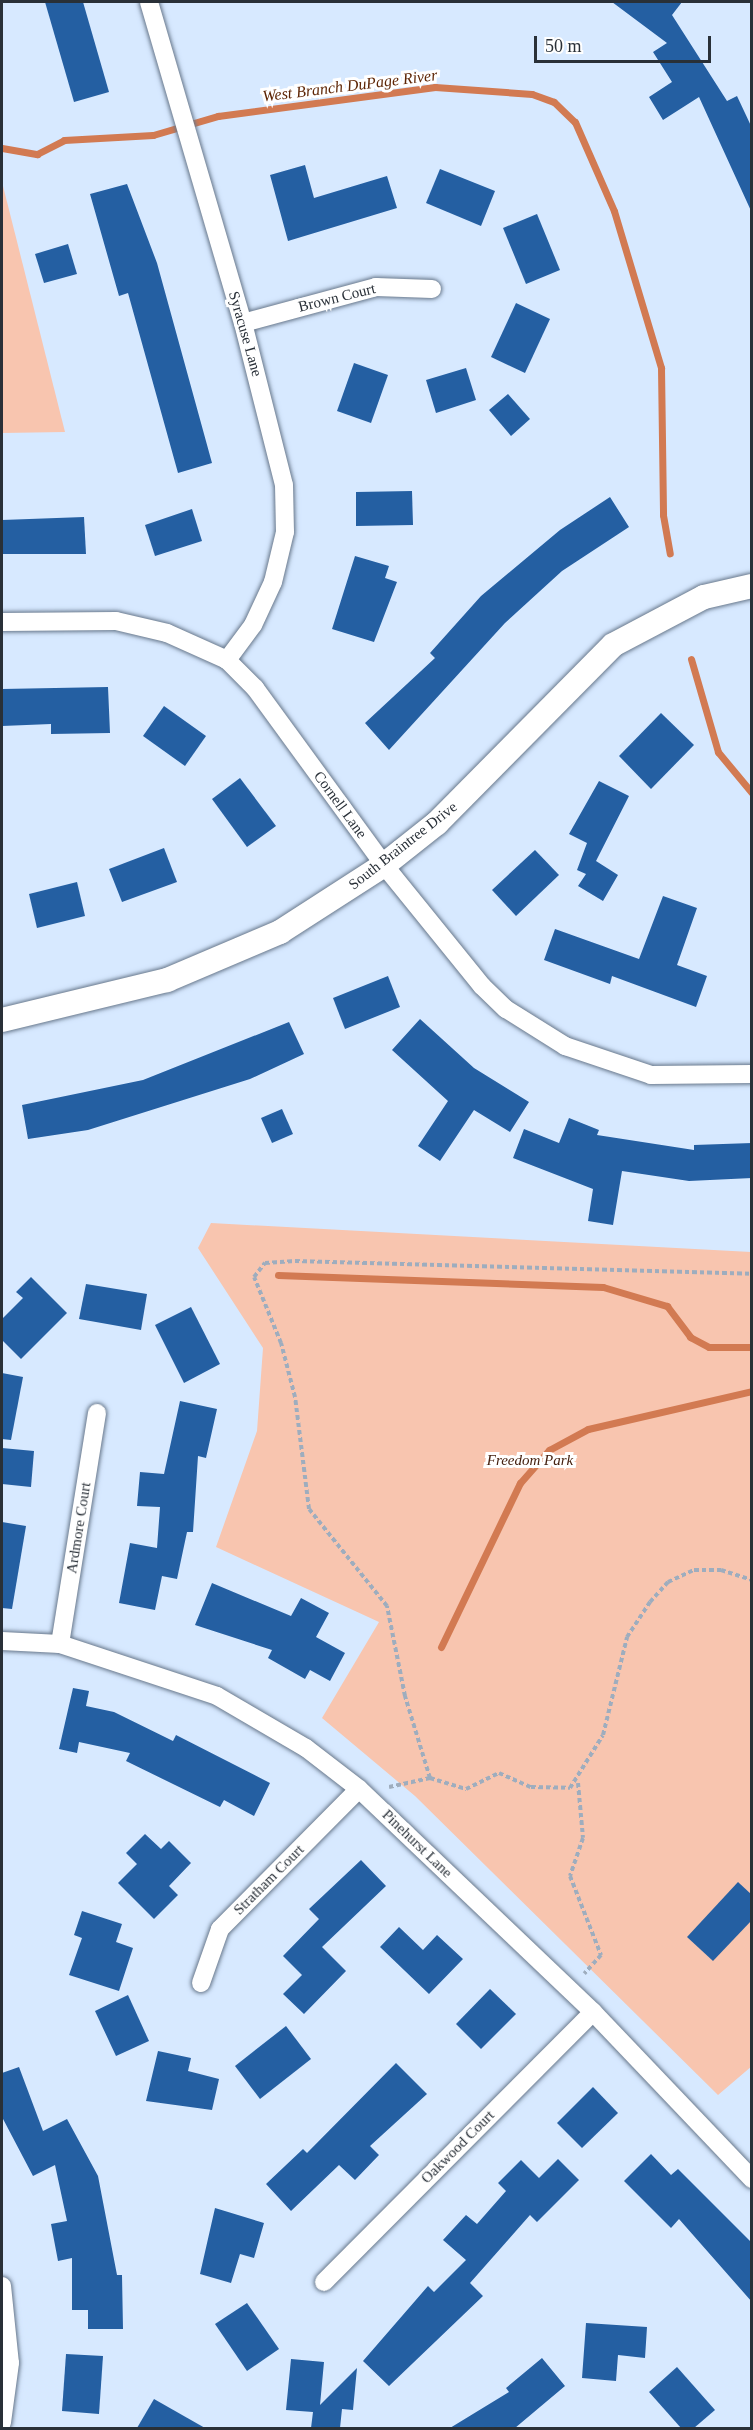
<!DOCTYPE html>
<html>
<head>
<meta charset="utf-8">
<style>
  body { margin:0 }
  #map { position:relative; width:753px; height:2430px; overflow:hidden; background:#d7e9ff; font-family:Georgia,serif }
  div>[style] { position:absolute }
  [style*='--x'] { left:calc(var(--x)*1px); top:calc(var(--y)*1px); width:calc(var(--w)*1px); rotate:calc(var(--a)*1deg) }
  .green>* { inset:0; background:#f8c5af }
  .stream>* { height:7px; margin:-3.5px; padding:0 3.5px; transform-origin:3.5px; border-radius:3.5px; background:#d27a52 }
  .building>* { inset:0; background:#245fa2 }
  .path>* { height:4px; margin-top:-2px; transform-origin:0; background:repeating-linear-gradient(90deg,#9eadbe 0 4.5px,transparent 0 7.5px) }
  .roads { filter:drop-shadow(0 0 2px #68788c) drop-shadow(0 0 2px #68788c) }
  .minor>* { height:18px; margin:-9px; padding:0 9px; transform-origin:9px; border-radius:9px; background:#fff }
  .tertiary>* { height:24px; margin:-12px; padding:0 12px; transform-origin:12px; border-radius:12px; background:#fff }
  span { translate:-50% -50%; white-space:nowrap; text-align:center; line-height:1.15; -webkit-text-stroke:6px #fff; paint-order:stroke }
  .street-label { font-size:15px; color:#293038 }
  .park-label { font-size:15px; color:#44200f; font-style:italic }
  .water-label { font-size:16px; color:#5d2505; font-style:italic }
  .frame { position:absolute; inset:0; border:3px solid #293038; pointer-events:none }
  .scale { position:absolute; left:534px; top:36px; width:177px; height:27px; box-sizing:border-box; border:3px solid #293038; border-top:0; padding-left:8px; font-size:18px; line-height:21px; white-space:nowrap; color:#293038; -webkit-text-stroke:4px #fff; paint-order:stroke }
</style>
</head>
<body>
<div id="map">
  <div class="green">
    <i style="clip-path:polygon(2px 185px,3px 186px,65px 432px,2px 433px)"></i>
    <i style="clip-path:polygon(211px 1223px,751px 1252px,752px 2066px,718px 2095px,415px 1796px,322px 1718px,379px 1622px,216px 1547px,257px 1431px,263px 1348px,198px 1248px)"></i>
  </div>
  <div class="stream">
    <i style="--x:2;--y:148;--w:36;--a:10"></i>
    <i style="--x:37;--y:154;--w:30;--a:-27"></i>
    <i style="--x:64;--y:140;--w:89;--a:-3.2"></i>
    <i style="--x:153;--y:135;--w:68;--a:-16.3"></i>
    <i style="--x:218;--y:116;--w:219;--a:-7.6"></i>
    <i style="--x:435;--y:87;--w:97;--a:4.1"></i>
    <i style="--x:532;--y:94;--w:23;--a:20"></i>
    <i style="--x:554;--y:102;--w:29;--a:44"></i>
    <i style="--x:575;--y:122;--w:97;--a:66.3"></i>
    <i style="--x:614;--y:211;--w:164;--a:73.3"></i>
    <i style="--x:661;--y:368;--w:147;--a:89.2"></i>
    <i style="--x:663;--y:515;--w:39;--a:80"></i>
    <i style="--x:691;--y:659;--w:97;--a:73.8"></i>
    <i style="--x:718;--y:752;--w:53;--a:50.3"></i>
    <i style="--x:278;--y:1275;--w:325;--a:2.1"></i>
    <i style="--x:603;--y:1287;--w:67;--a:16.5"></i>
    <i style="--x:667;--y:1306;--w:39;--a:53"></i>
    <i style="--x:690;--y:1337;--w:21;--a:28"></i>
    <i style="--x:709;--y:1347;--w:43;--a:0"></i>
    <i style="--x:441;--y:1647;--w:182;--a:-64.3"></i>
    <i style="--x:520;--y:1483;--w:44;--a:-48.7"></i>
    <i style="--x:549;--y:1450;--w:44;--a:-28.3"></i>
    <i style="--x:588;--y:1429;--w:168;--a:-13"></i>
  </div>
  <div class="building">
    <i style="clip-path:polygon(45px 2px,83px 2px,109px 92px,74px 102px)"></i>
    <i style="clip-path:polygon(612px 2px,682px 2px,672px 15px,727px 101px,737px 96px,752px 128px,752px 213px,699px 97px,663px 120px,649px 97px,672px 82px,653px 52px,667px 43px)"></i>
    <i style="clip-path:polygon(305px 165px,314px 198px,387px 176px,397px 208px,288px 241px,270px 175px)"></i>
    <i style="clip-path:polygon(440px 169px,495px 191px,481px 226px,426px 203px)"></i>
    <i style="clip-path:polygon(127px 184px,157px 263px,212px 463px,178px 473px,128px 293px,119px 296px,90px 194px)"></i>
    <i style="clip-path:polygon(537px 214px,560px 270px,526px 284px,503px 228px)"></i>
    <i style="clip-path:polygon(68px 244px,77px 274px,44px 283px,35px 254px)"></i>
    <i style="clip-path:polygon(516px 303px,550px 319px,525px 373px,491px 357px)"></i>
    <i style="clip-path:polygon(354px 363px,388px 375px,371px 423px,337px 411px)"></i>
    <i style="clip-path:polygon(466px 368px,476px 400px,436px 413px,426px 380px)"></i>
    <i style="clip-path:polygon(508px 394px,530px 419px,511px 436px,489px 410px)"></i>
    <i style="clip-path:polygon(412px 491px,413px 525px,356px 526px,356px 492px)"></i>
    <i style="clip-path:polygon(610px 497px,629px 527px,562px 571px,505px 623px,389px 750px,365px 723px,435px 658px,430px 653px,481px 596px,560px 530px)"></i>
    <i style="clip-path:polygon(192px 509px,202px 541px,155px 556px,145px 525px)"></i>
    <i style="clip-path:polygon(84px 517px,86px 554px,2px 554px,2px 520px)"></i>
    <i style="clip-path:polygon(355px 556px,389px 566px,385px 578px,397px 582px,374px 642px,332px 629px)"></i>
    <i style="clip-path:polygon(108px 687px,110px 733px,51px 734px,51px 724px,2px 726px,2px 689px)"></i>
    <i style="clip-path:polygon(164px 706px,206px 736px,185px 766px,143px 736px)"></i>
    <i style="clip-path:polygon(661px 713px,694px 745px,651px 789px,619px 756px)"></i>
    <i style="clip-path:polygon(240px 778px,276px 826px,247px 847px,212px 799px)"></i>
    <i style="clip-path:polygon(599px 781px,629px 796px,596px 861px,618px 875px,603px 901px,578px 886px,586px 874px,577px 870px,587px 843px,569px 834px)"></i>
    <i style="clip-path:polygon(164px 848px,177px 882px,122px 902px,109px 869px)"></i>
    <i style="clip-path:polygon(535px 850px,559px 875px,516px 916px,492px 890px)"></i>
    <i style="clip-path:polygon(77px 882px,85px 916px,37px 928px,29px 894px)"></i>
    <i style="clip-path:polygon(663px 896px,697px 908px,677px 965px,707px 976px,696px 1007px,612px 976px,610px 984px,544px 960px,555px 929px,639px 959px)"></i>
    <i style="clip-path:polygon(388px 976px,400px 1007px,345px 1029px,333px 998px)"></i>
    <i style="clip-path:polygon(420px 1019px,474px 1068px,529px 1102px,510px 1132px,474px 1110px,440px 1161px,418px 1146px,448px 1101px,392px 1050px)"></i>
    <i style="clip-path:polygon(289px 1022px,304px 1054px,250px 1079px,88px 1130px,28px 1139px,22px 1105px,143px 1080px)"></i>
    <i style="clip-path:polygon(282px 1109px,293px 1134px,272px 1143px,261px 1118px)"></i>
    <i style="clip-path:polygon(569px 1118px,599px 1130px,597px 1135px,694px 1150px,694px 1145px,752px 1143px,752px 1178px,689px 1181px,622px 1171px,613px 1225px,588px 1221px,593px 1189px,513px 1158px,524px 1129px,559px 1143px)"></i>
    <i style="clip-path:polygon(31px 1277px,67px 1313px,21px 1359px,2px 1340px,2px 1319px,23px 1298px,16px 1292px)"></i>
    <i style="clip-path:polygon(86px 1284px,147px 1294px,141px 1330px,79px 1319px)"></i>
    <i style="clip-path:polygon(191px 1307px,220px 1364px,184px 1383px,155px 1325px)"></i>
    <i style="clip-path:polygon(2px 1373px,23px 1377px,11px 1440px,2px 1439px)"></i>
    <i style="clip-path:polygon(180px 1401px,217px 1409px,206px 1458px,198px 1456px,193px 1532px,187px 1532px,177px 1579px,162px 1576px,155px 1610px,119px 1603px,130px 1543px,157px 1548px,160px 1507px,137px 1506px,140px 1472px,164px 1474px)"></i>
    <i style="clip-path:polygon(2px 1448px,34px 1451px,31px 1487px,2px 1484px)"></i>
    <i style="clip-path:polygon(2px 1522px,26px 1526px,12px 1609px,2px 1608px)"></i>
    <i style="clip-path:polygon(212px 1583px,291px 1616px,301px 1598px,329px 1613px,316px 1637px,345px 1653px,330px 1681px,310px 1670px,305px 1679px,268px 1658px,272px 1650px,195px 1625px)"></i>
    <i style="clip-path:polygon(73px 1688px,89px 1691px,86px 1706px,114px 1712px,173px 1741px,176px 1735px,270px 1783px,254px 1816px,224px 1800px,220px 1807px,126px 1761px,130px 1753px,79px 1742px,77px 1753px,59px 1749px)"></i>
    <i style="clip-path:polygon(145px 1834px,161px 1849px,169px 1841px,191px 1863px,169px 1886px,178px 1895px,154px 1919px,118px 1883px,137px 1864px,126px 1853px)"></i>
    <i style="clip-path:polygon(361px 1860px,386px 1886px,322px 1947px,346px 1971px,304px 2014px,283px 1994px,302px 1975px,283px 1956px,319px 1919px,309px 1909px)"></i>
    <i style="clip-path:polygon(738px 1882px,752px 1895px,752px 1920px,713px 1961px,687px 1937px)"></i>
    <i style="clip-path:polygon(82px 1911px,122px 1924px,116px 1942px,133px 1948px,119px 1991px,69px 1975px,82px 1938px,74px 1935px)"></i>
    <i style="clip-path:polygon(399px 1927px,423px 1950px,437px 1935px,463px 1959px,429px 1994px,380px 1947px)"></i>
    <i style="clip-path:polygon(490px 1989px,516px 2014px,481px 2049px,456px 2024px)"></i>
    <i style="clip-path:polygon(128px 1995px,149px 2041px,116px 2056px,95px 2011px)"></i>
    <i style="clip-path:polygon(286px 2026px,311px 2059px,260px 2099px,235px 2066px)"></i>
    <i style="clip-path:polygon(158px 2051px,191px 2058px,188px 2071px,219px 2079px,212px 2110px,146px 2101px)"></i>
    <i style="clip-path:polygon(396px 2063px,427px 2094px,370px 2146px,379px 2155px,355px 2180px,339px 2165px,291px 2211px,266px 2184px,303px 2149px,307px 2153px)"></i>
    <i style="clip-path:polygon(19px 2067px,43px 2131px,67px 2119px,98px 2176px,117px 2275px,122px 2275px,123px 2329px,88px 2329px,88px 2310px,72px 2310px,72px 2258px,58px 2261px,51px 2224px,67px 2221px,55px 2165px,33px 2176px,2px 2117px,2px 2073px)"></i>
    <i style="clip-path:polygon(593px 2087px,618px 2113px,582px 2148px,557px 2123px)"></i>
    <i style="clip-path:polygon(651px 2154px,671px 2175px,678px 2169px,752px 2243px,752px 2302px,679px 2219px,671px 2228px,624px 2181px)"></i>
    <i style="clip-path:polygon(558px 2159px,579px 2180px,537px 2222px,530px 2215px,470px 2283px,483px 2296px,389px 2386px,363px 2361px,428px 2286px,434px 2292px,466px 2260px,443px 2240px,466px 2215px,477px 2224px,506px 2191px,498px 2183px,521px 2160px,539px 2178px)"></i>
    <i style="clip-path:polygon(215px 2208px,264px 2223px,254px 2258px,240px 2254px,231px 2283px,200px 2274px)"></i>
    <i style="clip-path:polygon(247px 2303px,279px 2349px,247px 2371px,215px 2324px)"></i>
    <i style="clip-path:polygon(586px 2323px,647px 2327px,645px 2358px,618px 2355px,616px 2381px,582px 2378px)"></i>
    <i style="clip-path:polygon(66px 2354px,103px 2356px,99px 2414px,62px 2411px)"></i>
    <i style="clip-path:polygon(542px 2358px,565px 2386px,515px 2428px,450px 2428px,509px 2392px,506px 2388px)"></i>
    <i style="clip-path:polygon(291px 2359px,324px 2362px,320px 2405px,357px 2368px,353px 2410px,342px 2409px,340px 2428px,311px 2428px,313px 2412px,286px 2410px)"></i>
    <i style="clip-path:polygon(677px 2367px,715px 2410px,694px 2428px,681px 2428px,649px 2392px)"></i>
    <i style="clip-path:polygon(154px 2399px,205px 2428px,137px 2428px)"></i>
  </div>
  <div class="path">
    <i style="--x:430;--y:1778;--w:86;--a:-107"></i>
    <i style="--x:405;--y:1696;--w:92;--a:-101.3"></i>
    <i style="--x:387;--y:1606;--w:124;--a:-128.8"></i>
    <i style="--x:309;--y:1509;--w:113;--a:-97.1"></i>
    <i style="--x:295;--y:1397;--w:56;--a:-104.5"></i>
    <i style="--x:281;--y:1343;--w:71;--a:-112.2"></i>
    <i style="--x:254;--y:1277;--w:18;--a:-52"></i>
    <i style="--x:265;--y:1263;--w:30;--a:-4"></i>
    <i style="--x:295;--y:1261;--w:457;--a:1.6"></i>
    <i style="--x:578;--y:1783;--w:55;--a:84.8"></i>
    <i style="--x:583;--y:1838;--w:40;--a:108.9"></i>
    <i style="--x:570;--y:1876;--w:85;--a:68.6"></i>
    <i style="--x:601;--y:1955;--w:25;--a:132"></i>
    <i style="--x:389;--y:1787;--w:42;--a:-12.4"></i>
    <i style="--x:430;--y:1778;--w:38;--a:17"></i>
    <i style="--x:466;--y:1789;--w:37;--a:-26"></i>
    <i style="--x:499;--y:1773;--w:35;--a:24"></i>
    <i style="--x:531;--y:1787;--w:39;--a:1"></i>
    <i style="--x:570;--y:1788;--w:62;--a:-58.1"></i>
    <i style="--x:603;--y:1735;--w:101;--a:-76.2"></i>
    <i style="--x:627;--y:1637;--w:42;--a:-56.7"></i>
    <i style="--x:650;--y:1602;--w:27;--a:-48"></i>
    <i style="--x:668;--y:1582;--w:29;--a:-25"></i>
    <i style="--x:694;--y:1570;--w:27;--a:0"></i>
    <i style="--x:721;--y:1570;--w:33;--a:18"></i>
  </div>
  <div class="roads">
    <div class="minor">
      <i style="--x:149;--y:2;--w:334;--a:73.7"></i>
      <i style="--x:243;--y:323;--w:167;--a:75.8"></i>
      <i style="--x:284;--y:485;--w:47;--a:88.8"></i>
      <i style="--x:285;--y:532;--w:51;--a:103.5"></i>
      <i style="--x:273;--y:582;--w:47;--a:114.9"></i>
      <i style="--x:253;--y:625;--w:44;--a:126.6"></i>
      <i style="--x:243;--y:323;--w:138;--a:-15.1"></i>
      <i style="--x:376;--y:287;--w:56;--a:2"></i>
      <i style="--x:2;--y:622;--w:114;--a:-0.5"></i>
      <i style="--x:116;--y:621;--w:52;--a:13.2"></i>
      <i style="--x:167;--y:633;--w:66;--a:24.2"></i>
      <i style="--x:227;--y:660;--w:40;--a:45"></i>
      <i style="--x:255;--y:688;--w:219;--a:53.9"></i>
      <i style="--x:384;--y:865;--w:156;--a:51"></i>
      <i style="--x:482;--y:986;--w:33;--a:44"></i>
      <i style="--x:506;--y:1009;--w:70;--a:32.1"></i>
      <i style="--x:565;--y:1046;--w:91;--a:18.6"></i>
      <i style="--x:651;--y:1075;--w:101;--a:-0.6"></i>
      <i style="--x:2;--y:1641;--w:58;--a:3"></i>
      <i style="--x:60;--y:1644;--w:165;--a:18.3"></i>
      <i style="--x:217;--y:1696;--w:103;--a:30.3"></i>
      <i style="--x:306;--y:1748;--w:67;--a:37.7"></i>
      <i style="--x:359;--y:1789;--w:323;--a:43.6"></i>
      <i style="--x:593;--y:2012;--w:231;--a:46.4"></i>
      <i style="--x:60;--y:1644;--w:234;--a:-80.9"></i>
      <i style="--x:201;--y:1983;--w:57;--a:-70.6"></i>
      <i style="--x:220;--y:1929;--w:197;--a:-45.2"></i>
      <i style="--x:324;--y:2282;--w:381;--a:-45.1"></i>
      <i style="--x:2;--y:2286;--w:77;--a:84.1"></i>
      <i style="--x:10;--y:2363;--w:60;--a:97.7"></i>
    </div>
    <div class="tertiary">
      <i style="--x:2;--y:1020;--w:170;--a:-13.6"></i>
      <i style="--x:167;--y:980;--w:123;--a:-23"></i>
      <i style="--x:280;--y:932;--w:124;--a:-32.8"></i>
      <i style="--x:384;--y:865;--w:68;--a:-38.4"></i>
      <i style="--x:437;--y:823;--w:250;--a:-45.3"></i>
      <i style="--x:613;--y:645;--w:103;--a:-27.8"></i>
      <i style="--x:704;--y:597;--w:49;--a:-12.9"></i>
    </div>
  </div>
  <div class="street-label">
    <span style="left:337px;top:298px;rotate:-14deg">Brown Court</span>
    <span style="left:245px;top:334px;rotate:74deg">Syracuse Lane</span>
    <span style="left:340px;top:805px;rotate:54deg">Cornell Lane</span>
    <span style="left:403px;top:846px;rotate:-38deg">South Braintree Drive</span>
    <span style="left:79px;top:1528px;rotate:-81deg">Ardmore Court</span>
    <span style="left:417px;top:1844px;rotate:44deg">Pinehurst Lane</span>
    <span style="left:269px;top:1880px;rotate:-45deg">Stratham Court</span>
    <span style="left:458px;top:2147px;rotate:-45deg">Oakwood Court</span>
  </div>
  <div class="park-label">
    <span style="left:530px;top:1461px">Freedom Park</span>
  </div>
  <div class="water-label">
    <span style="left:350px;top:86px;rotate:-7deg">West Branch DuPage River</span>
  </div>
  <div class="frame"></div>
  <div class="scale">50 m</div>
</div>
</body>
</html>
